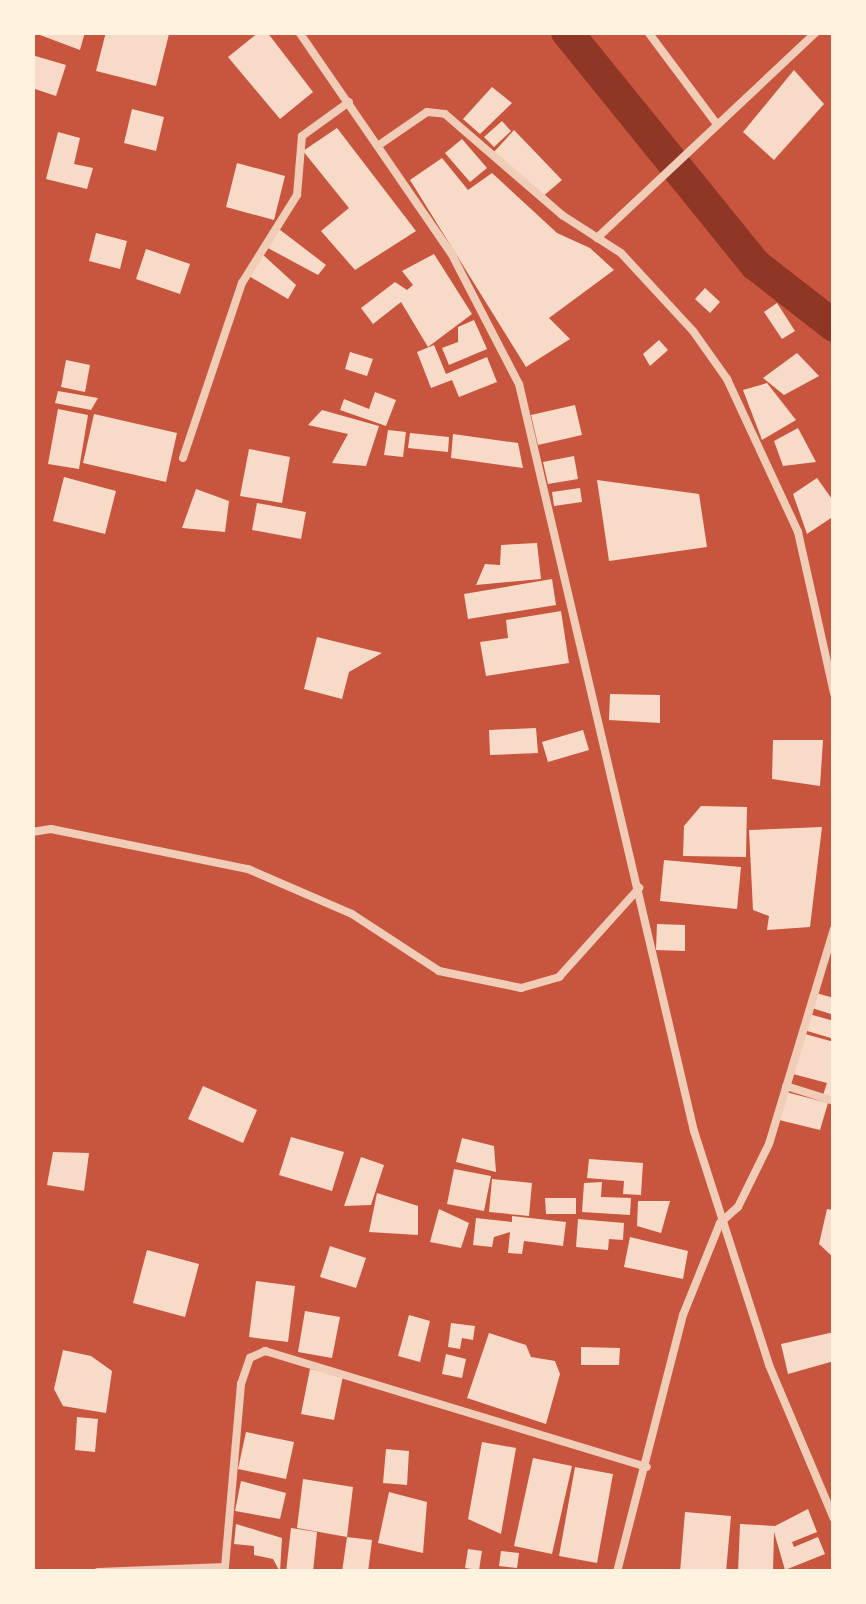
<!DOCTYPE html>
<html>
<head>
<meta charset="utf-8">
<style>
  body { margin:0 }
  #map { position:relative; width:866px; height:1604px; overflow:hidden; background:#c8553d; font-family:"Noto Sans",sans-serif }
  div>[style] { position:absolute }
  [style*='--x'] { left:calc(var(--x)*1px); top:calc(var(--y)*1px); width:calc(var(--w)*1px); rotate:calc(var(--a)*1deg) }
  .river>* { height:32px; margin:-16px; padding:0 16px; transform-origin:16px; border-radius:16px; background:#8f3625 }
  .building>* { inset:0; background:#f7dbc8 }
  .minor>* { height:8px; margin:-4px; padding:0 4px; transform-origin:4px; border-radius:4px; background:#f1ccb7 }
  span { translate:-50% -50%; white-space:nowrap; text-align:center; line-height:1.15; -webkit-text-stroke:10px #fff3e0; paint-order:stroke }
  .frame { position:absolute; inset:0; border:35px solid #fff3e0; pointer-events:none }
</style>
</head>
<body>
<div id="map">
  <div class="river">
    <i style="--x:567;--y:32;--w:300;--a:51"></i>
    <i style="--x:756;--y:265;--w:99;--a:38"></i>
  </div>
  <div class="building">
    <i style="clip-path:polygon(32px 32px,85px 32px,80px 50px)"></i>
    <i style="clip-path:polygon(106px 32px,169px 34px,156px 86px,96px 71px)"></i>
    <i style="clip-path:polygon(259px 32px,267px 32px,313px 92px,280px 119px,228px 57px)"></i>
    <i style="clip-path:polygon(32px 55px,66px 65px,56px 96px,32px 88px)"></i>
    <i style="clip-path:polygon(794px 70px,824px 104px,774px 160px,743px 132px)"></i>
    <i style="clip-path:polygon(492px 87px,512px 103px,480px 134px,463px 119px)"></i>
    <i style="clip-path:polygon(132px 109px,164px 117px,156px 151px,124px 143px)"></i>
    <i style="clip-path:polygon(502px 121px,511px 131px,494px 147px,484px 137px)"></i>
    <i style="clip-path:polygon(337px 128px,416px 231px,355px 270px,321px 231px,349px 208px,303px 151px)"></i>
    <i style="clip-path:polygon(514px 130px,562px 180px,541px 198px,493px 153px)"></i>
    <i style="clip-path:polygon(58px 132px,80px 138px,74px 164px,93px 168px,87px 189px,46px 179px)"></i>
    <i style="clip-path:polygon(462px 139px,487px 168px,470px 182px,445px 153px)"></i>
    <i style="clip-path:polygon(442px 158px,468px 190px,492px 173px,557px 233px,590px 248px,614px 270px,549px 318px,570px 339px,526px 367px,410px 180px)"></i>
    <i style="clip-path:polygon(237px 163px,285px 176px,274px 220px,226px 207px)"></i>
    <i style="clip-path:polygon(279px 229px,326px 265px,318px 275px,266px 247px)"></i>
    <i style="clip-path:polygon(96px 233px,127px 241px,120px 269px,89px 261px)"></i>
    <i style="clip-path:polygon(146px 249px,190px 264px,180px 294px,136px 279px)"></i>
    <i style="clip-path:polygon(261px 253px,296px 285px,288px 299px,247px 275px)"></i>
    <i style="clip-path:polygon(434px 254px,472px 314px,428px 347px,401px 302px,373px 324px,361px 308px,395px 282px,407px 290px,413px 285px,402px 271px)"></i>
    <i style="clip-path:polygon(705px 288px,720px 302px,710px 313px,695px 299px)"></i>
    <i style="clip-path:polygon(777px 303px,795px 331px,782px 339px,764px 312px)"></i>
    <i style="clip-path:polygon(474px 320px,487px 349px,449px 365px,442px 348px,458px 342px,458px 327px)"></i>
    <i style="clip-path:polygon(659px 340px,668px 350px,650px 366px,643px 354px)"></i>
    <i style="clip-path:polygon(434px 345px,446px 374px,487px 357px,497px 382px,459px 397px,452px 380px,431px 388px,417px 352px)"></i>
    <i style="clip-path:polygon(350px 352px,373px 359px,367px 376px,345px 369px)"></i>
    <i style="clip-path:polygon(797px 353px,819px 376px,784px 395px,763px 378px)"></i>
    <i style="clip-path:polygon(66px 360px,90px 365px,85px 392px,61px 387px)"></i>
    <i style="clip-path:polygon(767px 383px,796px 420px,762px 440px,743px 390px)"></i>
    <i style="clip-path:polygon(58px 391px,98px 398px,91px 410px,55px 403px)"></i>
    <i style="clip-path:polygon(375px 392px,396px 400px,386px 426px,340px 410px,344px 399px,369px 409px)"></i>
    <i style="clip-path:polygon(575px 405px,582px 435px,538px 445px,531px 415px)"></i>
    <i style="clip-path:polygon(58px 409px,88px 415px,79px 469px,48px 464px)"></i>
    <i style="clip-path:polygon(322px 410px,379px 426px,366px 466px,332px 463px,348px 434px,308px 425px)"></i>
    <i style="clip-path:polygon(94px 414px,177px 433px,166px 482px,83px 463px)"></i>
    <i style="clip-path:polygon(798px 428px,816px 462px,783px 466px,774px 441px)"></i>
    <i style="clip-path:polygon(388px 430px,406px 432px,403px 457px,384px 455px)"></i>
    <i style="clip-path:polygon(410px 433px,449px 437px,448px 452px,408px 448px)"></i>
    <i style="clip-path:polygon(453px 434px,518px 443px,523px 468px,451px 458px)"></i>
    <i style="clip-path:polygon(249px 449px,290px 457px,282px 503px,240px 496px)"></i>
    <i style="clip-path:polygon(574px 456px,578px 479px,548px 484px,543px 462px)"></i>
    <i style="clip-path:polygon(64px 477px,116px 491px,105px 534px,53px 521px)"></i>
    <i style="clip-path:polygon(817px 478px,834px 502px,834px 516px,807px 534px,793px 494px)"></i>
    <i style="clip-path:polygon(597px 480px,699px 494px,707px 547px,609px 561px)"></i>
    <i style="clip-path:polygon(580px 488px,582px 502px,554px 506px,552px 492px)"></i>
    <i style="clip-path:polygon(196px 489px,229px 501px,225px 532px,182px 528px)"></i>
    <i style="clip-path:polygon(257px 503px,306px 512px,301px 539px,252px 530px)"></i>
    <i style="clip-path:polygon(537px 543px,541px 579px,476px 585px,485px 564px,500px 565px,501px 545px)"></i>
    <i style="clip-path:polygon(552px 579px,556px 605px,468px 619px,464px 594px)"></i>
    <i style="clip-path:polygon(561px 611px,569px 663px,486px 676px,480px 642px,508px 638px,506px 620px)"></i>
    <i style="clip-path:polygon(317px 637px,382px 653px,349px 672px,342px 699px,304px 689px)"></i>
    <i style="clip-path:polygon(610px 694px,660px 695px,660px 723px,609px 720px)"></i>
    <i style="clip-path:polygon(536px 728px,538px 753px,490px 755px,489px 730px)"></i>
    <i style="clip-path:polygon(583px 730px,589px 750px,548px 762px,542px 742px)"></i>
    <i style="clip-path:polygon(773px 740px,823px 740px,820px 786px,772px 779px)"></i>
    <i style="clip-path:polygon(701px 806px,747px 807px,746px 857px,683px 856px,684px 826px)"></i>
    <i style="clip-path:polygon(822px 827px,810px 927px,767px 930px,769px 916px,753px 910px,749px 830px)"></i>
    <i style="clip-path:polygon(664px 860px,741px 867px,737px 909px,660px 901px)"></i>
    <i style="clip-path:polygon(657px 924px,685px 925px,685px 951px,656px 950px)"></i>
    <i style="clip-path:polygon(816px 993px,834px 998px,834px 1015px,812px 1008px)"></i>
    <i style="clip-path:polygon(809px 1014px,834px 1021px,834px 1039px,804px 1030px)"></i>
    <i style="clip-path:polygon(805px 1034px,834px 1042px,834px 1098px,823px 1095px,827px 1083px,793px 1074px)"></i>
    <i style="clip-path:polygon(203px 1086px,257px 1110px,243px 1143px,188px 1119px)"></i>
    <i style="clip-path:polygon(786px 1092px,828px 1103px,820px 1130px,779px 1120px)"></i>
    <i style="clip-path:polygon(291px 1137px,344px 1152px,332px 1191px,279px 1175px)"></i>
    <i style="clip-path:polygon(462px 1138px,494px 1146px,496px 1172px,456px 1162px)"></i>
    <i style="clip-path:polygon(53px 1152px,89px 1153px,84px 1191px,47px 1185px)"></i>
    <i style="clip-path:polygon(361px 1157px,384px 1165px,371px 1205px,344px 1206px)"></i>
    <i style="clip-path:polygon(589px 1159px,643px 1163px,641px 1195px,623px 1194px,624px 1181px,587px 1178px)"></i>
    <i style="clip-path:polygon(454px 1169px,491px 1176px,484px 1211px,447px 1204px)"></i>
    <i style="clip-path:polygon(492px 1179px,532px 1183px,529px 1216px,489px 1212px)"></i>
    <i style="clip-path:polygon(602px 1182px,601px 1197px,631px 1198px,630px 1215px,582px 1212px,584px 1183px)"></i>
    <i style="clip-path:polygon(377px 1193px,418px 1206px,418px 1235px,369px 1232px)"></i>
    <i style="clip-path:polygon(545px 1198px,576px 1198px,576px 1214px,546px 1214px)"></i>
    <i style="clip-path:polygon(638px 1201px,670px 1201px,661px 1233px,637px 1226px)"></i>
    <i style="clip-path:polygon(439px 1209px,469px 1223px,461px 1248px,430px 1242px)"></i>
    <i style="clip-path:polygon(827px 1209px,834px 1210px,834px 1258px,819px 1244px)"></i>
    <i style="clip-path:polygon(512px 1216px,566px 1222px,563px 1246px,524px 1241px,522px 1254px,508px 1253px,510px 1232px,494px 1237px,492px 1247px,473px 1245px,476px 1218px,512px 1222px)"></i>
    <i style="clip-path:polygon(578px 1219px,624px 1223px,623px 1240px,609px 1239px,608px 1250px,576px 1247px)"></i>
    <i style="clip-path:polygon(630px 1237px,688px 1251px,683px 1279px,624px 1267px)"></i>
    <i style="clip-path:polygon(330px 1246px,366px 1258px,356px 1288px,320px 1277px)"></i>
    <i style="clip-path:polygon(147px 1250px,199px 1264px,185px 1317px,133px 1303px)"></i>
    <i style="clip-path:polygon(256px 1281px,295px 1286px,288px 1342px,249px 1337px)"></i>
    <i style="clip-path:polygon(305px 1311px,340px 1317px,332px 1358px,298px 1352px)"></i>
    <i style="clip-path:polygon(409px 1315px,430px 1321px,420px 1362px,398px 1356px)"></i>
    <i style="clip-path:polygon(451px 1323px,475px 1326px,473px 1340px,462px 1338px,460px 1349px,448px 1347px)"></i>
    <i style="clip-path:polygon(834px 1332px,834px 1361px,788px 1374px,781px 1344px)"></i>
    <i style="clip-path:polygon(489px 1333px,526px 1345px,531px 1357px,555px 1361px,560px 1374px,546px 1424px,467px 1398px)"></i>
    <i style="clip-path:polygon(581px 1347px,620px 1348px,619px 1365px,581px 1365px)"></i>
    <i style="clip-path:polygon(63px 1350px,91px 1356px,112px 1371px,106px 1413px,63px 1406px,54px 1389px)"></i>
    <i style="clip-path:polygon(446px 1354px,466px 1359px,462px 1378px,442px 1374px)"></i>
    <i style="clip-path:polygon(310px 1369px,343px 1376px,334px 1420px,301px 1414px)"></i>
    <i style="clip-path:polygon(77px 1417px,98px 1419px,95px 1452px,75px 1450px)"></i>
    <i style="clip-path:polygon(246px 1432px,294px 1442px,286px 1479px,238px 1469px)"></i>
    <i style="clip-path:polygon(482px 1442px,516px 1448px,501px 1534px,468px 1519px)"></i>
    <i style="clip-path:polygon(386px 1449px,409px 1451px,407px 1485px,383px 1483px)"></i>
    <i style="clip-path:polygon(533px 1458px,572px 1466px,552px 1554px,514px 1546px)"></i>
    <i style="clip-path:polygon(575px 1467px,613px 1474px,597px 1563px,559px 1556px)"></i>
    <i style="clip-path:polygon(303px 1479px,353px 1487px,347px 1537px,297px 1528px)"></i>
    <i style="clip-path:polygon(241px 1481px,286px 1493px,280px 1519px,235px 1511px)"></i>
    <i style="clip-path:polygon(389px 1492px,427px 1502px,423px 1553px,378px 1543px)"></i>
    <i style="clip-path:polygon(808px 1509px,817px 1532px,792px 1542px,794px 1547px,818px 1537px,825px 1554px,785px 1570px,774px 1532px,773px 1572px,738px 1572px,740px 1524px,775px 1526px)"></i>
    <i style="clip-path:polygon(685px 1512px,731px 1516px,726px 1572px,680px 1572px)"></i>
    <i style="clip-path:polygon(236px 1524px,282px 1538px,280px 1572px,273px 1559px,254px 1555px,254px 1546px,234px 1544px)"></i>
    <i style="clip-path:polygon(291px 1528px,317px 1532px,313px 1572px,286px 1572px)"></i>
    <i style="clip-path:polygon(347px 1537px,372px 1540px,368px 1572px,342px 1572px)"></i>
    <i style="clip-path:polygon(468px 1549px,482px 1551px,479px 1570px,465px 1568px)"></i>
    <i style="clip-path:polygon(501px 1551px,519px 1553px,517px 1568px,499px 1566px)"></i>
  </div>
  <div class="minor">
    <i style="--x:299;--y:32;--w:268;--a:55.5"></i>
    <i style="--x:451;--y:253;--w:148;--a:62.6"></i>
    <i style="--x:519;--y:384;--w:767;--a:76.82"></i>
    <i style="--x:694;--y:1131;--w:246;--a:72.2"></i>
    <i style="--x:769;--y:1365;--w:167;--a:67.1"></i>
    <i style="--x:648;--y:32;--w:114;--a:53.2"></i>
    <i style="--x:379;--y:145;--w:58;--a:-34.5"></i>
    <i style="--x:427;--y:112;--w:18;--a:6"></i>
    <i style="--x:445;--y:114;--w:155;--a:40.8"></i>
    <i style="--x:562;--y:215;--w:70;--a:32.8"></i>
    <i style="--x:621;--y:253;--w:106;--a:47.3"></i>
    <i style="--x:693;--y:331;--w:59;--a:54.7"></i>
    <i style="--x:727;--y:379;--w:169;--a:65.1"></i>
    <i style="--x:798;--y:532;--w:165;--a:77.4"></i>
    <i style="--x:597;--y:238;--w:301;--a:-43.2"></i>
    <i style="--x:183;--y:458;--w:185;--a:-71.4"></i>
    <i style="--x:242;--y:283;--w:104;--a:-58"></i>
    <i style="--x:297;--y:195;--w:59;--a:-85.2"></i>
    <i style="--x:302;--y:136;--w:58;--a:-35.9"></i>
    <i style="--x:32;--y:832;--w:19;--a:-9"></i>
    <i style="--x:51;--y:829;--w:201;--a:11.5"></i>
    <i style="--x:248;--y:869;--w:113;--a:23.4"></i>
    <i style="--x:352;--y:914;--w:104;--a:33.2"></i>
    <i style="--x:439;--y:971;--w:84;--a:11.7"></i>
    <i style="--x:521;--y:988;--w:40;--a:-16"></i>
    <i style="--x:559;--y:977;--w:120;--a:-48"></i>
    <i style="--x:786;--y:1086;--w:50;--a:17.4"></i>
    <i style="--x:98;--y:1572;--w:127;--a:-2.3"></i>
    <i style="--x:225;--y:1567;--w:184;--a:-85"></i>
    <i style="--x:241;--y:1384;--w:28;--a:-71"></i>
    <i style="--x:250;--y:1358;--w:17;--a:-25"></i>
    <i style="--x:265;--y:1351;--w:399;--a:16.9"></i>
    <i style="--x:617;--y:1572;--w:265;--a:-75.6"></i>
    <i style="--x:683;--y:1315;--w:99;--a:-68.1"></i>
    <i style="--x:720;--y:1223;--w:24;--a:-42"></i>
    <i style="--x:738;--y:1207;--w:70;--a:-63.8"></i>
    <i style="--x:769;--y:1144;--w:225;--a:-73.2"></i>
  </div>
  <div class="frame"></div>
</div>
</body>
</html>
